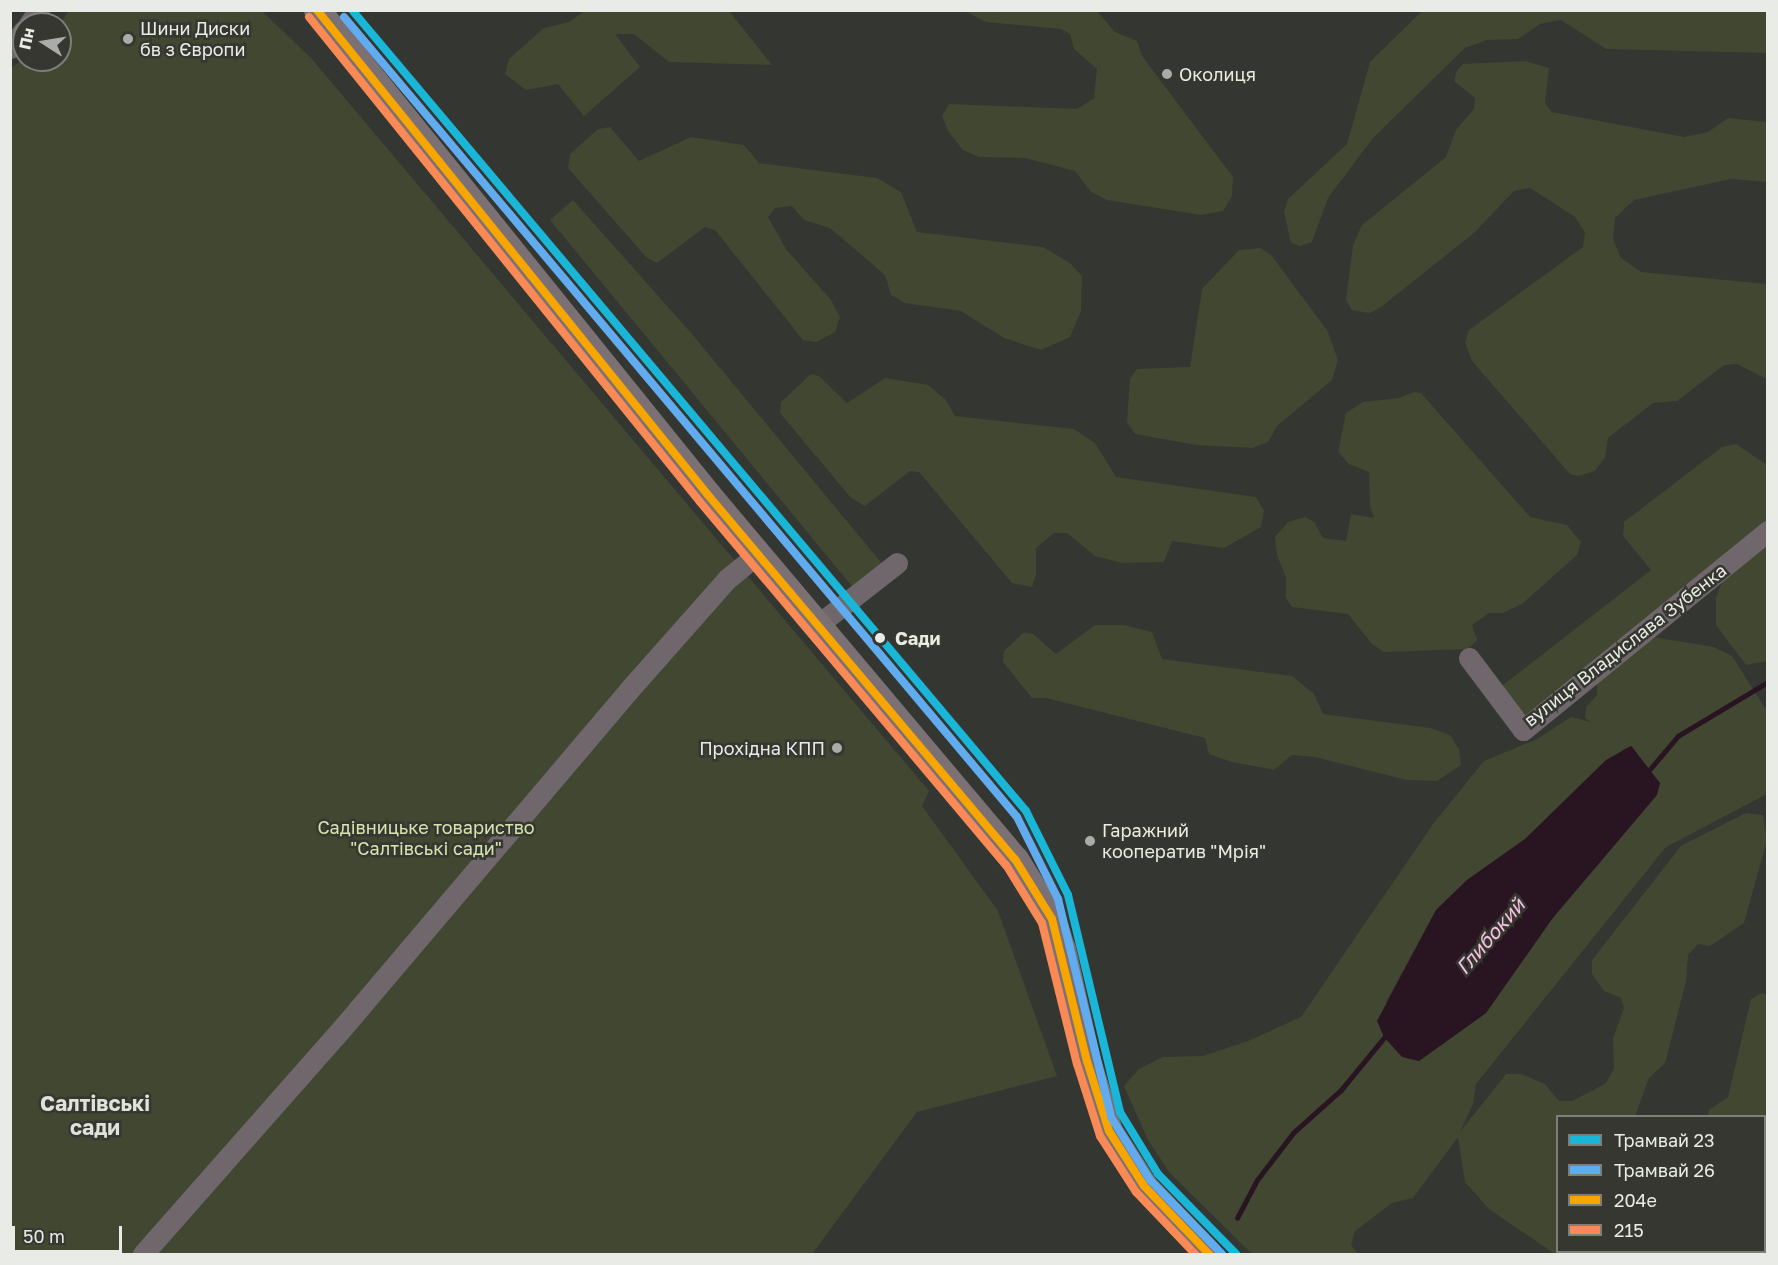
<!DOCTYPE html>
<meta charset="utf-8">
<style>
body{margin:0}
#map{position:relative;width:1778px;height:1265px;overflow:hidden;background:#343631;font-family:"Golos Text",sans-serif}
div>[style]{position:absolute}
.green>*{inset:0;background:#414731}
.water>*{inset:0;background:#291421}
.stream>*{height:4.5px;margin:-2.25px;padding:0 2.25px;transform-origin:2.25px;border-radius:2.25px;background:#291421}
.minor>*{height:21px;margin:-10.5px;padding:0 10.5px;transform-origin:10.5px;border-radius:10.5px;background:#70676c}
.major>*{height:27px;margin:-13.5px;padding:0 13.5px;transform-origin:13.5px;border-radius:13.5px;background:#7b7175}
.bus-1>*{height:8px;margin:-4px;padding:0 4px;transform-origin:4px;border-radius:4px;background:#f7a600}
.bus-2>*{height:8px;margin:-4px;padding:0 4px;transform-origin:4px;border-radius:4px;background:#f98a56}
.tram-1>*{height:8px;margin:-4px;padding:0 4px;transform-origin:4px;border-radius:4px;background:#1ab6d8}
.tram-2>*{height:8px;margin:-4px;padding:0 4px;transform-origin:4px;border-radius:4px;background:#60acee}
.dots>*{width:16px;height:16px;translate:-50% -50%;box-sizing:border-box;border:3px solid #353730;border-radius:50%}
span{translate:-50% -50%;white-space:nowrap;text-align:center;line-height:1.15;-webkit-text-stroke:5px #353730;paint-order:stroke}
.poi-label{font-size:18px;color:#e9ebe6}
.left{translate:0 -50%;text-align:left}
.right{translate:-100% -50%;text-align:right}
.stop-label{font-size:18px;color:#e9ebe6;font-weight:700}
.street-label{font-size:18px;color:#e9ebe6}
.park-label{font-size:18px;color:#d6e5af}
.water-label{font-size:20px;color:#f7c1df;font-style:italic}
.quarter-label{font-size:21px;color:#dfe2d9;font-weight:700}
.frame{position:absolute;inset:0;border:12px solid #e9ebe6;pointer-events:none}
.legend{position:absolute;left:1556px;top:1115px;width:210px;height:138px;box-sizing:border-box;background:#353730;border:2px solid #7d7f79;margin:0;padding:8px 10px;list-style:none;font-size:18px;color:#e9ebe6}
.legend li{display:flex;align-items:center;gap:12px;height:30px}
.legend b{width:30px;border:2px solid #7d7f79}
.north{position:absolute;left:12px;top:12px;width:60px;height:60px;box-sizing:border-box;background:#353730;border:2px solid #7d7f79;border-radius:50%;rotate:282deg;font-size:16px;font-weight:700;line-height:24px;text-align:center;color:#e9ebe6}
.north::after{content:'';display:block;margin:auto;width:21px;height:27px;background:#aaaca7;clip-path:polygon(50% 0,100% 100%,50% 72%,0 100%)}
.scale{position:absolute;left:12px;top:1226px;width:110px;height:27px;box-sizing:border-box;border:3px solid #e9ebe6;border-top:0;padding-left:8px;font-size:18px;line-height:21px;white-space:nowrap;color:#e9ebe6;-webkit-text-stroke:4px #353730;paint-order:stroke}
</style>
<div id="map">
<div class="green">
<i style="clip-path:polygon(586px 10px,729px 11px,772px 65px,669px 62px,634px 34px,615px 34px,640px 67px,584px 116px,558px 84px,526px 90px,505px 74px,509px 59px,544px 28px,569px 22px)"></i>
<i style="clip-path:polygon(69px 11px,262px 11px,311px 58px,929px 791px,922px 806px,998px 911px,1057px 1076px,917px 1112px,812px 1254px,11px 1254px,10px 69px,24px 58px,60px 60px,59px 24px)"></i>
<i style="clip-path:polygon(965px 11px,1097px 11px,1115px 32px,1137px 41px,1142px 56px,1233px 177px,1232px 196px,1223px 211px,1201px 215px,1107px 200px,1091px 192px,1075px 171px,1025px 158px,979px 157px,963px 150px,948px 131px,942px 116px,949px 104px,1077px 109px,1094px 98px,1097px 69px,1074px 49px,1070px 34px,1061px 29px,986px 22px)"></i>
<i style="clip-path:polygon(1422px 11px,1767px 11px,1767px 53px,1606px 49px,1561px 20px,1540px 24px,1518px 39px,1487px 40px,1465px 48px,1373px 138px,1328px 198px,1312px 242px,1300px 246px,1291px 243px,1284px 212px,1288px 199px,1347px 144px,1370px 62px)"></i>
<i style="clip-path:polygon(1525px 61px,1549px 68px,1545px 103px,1552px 112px,1684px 137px,1708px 132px,1728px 118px,1767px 122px,1767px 182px,1731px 179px,1634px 200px,1615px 218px,1613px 239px,1621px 258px,1641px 272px,1767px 284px,1767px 379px,1737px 364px,1724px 365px,1677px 401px,1653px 403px,1608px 438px,1605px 457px,1595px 471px,1578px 476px,1570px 474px,1472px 361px,1465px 343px,1469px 330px,1583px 247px,1585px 233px,1575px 217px,1530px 188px,1514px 191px,1474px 233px,1381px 307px,1369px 313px,1352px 310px,1346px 300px,1353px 245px,1362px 225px,1446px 157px,1456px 130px,1474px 109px,1475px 98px,1454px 81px,1457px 70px,1463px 64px)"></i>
<i style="clip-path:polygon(610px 127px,639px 161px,691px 137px,744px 145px,759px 163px,877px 178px,901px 192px,917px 232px,1043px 247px,1070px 263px,1082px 276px,1081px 311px,1070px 337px,1041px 350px,1004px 338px,961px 311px,905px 303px,891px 295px,885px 275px,830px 228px,804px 220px,792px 206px,775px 208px,768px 217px,786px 249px,831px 300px,840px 317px,835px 332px,816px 342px,803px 340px,715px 230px,705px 227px,657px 263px,647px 258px,568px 168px,570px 154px,598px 129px)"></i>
<i style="clip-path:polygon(573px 200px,692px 334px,884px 566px,855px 590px,550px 220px)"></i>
<i style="clip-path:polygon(1260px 248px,1271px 255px,1327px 330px,1338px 360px,1332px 380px,1277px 426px,1268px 442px,1252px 448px,1196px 445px,1135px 434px,1127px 422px,1130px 379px,1137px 369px,1190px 367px,1202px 289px,1239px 250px)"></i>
<i style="clip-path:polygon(811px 374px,819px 376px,847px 403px,885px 378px,928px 385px,946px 400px,955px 416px,1074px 429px,1095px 443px,1116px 477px,1256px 497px,1264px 511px,1261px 527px,1224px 548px,1172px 541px,1164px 562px,1122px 563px,1095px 556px,1067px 533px,1054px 533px,1036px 548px,1036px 575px,1032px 587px,1012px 583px,919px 472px,910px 471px,865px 506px,851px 498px,780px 413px,781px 402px)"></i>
<i style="clip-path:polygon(1414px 392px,1421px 393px,1530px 517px,1567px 525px,1581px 542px,1577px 555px,1522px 604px,1503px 613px,1489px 613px,1472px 625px,1477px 640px,1468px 649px,1384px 652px,1372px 644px,1348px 614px,1292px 607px,1286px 598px,1286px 578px,1277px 555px,1275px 537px,1288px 522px,1305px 517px,1314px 522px,1323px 538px,1346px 541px,1351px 514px,1374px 518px,1370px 506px,1369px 472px,1349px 464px,1338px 452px,1346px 413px,1363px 402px,1399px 398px)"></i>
<i style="clip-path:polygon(1736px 444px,1767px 465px,1767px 523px,1529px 719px,1521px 715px,1502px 694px,1503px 685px,1651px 570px,1623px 536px,1624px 522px,1722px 447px)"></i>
<i style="clip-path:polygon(1767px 540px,1768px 661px,1746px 665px,1716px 625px,1716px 597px,1726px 573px)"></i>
<i style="clip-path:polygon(1095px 625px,1124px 625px,1152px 632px,1162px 659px,1292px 676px,1314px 694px,1323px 714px,1430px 728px,1450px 735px,1459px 749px,1461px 765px,1437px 781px,1407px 780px,1315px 757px,1292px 755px,1274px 770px,1232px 762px,1209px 754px,1205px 738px,1046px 698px,1032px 698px,1003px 662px,1004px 651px,1024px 632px,1033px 634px,1056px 654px)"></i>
<i style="clip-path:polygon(evenodd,1647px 636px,1714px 647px,1732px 656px,1767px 711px,1767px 794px,1666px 847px,1476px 1084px,1473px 1104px,1460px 1132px,1506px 1074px,1521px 1074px,1545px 1084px,1559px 1101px,1572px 1101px,1605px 1084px,1614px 1069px,1613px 1038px,1624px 1008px,1621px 998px,1604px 991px,1592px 974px,1592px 960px,1681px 846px,1746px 813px,1763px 815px,1767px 840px,1744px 923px,1710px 946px,1698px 944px,1688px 955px,1686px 982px,1665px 1063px,1649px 1078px,1635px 1116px,1558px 1116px,1558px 1252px,1594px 1252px,1555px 1254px,1489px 1209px,1465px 1182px,1458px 1137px,1413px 1198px,1392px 1203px,1355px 1231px,1351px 1245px,1358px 1254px,1252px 1254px,1169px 1172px,1148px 1140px,1124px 1086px,1139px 1069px,1163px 1057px,1203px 1056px,1248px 1041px,1301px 1017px,1433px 824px,1484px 761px,1537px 739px,1571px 717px,1591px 722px,1585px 718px,1586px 707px,1597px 695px,1597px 674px,1647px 636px,1632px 746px,1659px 783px,1552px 919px,1486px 1013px,1419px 1061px,1386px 1002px,1436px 910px,1467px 880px,1525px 839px,1624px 749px,1632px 746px)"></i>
<i style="clip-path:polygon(1762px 993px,1768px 995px,1767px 1239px,1764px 1116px,1708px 1116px,1709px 1110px,1728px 1097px,1751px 999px)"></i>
</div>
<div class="water">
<i style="clip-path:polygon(1631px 746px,1660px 783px,1657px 795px,1552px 919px,1486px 1013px,1419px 1061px,1402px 1057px,1384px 1037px,1377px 1021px,1436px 910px,1467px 880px,1525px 839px,1606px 760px)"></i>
</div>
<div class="stream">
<i style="left:1645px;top:775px;width:51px;rotate:-49.8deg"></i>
<i style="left:1678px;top:736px;width:105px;rotate:-31deg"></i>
<i style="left:1237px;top:1218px;width:43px;rotate:-62.2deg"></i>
<i style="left:1257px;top:1180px;width:59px;rotate:-52.5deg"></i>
<i style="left:1293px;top:1133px;width:64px;rotate:-41.9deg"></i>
<i style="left:1341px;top:1090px;width:72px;rotate:-50.6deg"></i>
</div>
<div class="minor">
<i style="left:29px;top:24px;width:17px;rotate:-54deg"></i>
<i style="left:10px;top:48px;width:23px;rotate:-52deg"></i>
<i style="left:819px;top:624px;width:99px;rotate:-38deg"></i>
<i style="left:1469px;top:658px;width:90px;rotate:53.1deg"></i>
<i style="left:1523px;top:730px;width:316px;rotate:-39.1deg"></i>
<i style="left:143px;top:1254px;width:304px;rotate:-48.6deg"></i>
<i style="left:344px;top:1026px;width:439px;rotate:-49.7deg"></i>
<i style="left:628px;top:691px;width:149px;rotate:-48.5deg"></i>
<i style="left:727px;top:579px;width:41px;rotate:-39.1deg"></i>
</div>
<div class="major">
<i style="left:317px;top:10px;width:623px;rotate:51.12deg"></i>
<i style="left:708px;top:495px;width:476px;rotate:49.9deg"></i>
<i style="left:1015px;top:859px;width:70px;rotate:58.3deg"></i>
<i style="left:1052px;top:919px;width:32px;rotate:72deg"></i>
<i style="left:1062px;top:949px;width:115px;rotate:77.4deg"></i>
<i style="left:1087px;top:1061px;width:73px;rotate:72.6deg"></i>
<i style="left:1109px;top:1131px;width:65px;rotate:57.5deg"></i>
<i style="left:1144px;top:1186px;width:94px;rotate:46.3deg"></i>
</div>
<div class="bus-1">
<i style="left:317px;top:10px;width:623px;rotate:51.12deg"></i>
<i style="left:708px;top:495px;width:476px;rotate:49.9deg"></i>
<i style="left:1015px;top:859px;width:70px;rotate:58.3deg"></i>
<i style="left:1052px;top:919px;width:146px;rotate:76.2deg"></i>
<i style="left:1087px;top:1061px;width:73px;rotate:72.6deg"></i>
<i style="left:1109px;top:1131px;width:65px;rotate:57.5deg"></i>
<i style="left:1144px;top:1186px;width:94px;rotate:46.3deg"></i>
</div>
<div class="bus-2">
<i style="left:309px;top:17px;width:623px;rotate:51.12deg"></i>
<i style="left:700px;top:502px;width:475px;rotate:49.9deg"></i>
<i style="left:1006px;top:865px;width:68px;rotate:58.2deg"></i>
<i style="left:1042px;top:923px;width:145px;rotate:76.1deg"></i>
<i style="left:1077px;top:1064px;width:76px;rotate:72.3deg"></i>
<i style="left:1100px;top:1136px;width:67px;rotate:57.3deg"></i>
<i style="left:1136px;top:1192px;width:86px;rotate:46.4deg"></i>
</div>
<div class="tram-1">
<i style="left:352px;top:10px;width:1047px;rotate:49.92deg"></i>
<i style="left:1026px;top:811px;width:94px;rotate:63.4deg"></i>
<i style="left:1068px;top:895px;width:223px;rotate:76.5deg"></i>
<i style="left:1120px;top:1112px;width:73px;rotate:58.5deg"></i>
<i style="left:1158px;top:1174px;width:112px;rotate:45.7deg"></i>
</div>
<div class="tram-2">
<i style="left:344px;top:17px;width:1045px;rotate:49.93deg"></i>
<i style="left:1017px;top:817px;width:92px;rotate:63.4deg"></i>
<i style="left:1058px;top:899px;width:224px;rotate:76.3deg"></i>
<i style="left:1111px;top:1117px;width:74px;rotate:58.2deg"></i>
<i style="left:1150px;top:1180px;width:103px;rotate:45.8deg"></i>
</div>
<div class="dots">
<i style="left:128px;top:39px;background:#aaaca7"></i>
<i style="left:1167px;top:74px;background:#aaaca7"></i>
<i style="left:880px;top:638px;background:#e9ebe6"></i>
<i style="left:837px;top:748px;background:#aaaca7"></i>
<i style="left:1090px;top:841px;background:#aaaca7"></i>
</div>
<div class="poi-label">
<span class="left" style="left:140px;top:39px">Шини Диски<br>бв з Європи</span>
<span class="left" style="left:1179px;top:74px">Околиця</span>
<span class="right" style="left:825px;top:748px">Прохідна КПП</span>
<span class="left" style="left:1102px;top:841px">Гаражний<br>кооператив "Мрія"</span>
</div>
<div class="stop-label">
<span class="left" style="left:895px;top:638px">Сади</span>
</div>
<div class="street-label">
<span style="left:1625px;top:645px;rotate:-38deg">вулиця Владислава Зубенка</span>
</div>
<div class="park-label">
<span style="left:426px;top:838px">Садівницьке товариство<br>"Салтівські сади"</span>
</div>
<div class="water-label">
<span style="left:1490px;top:936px;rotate:-49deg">Глибокий</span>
</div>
<div class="quarter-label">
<span style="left:95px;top:1115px">Салтівські<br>сади</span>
</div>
<div class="frame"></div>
<ul class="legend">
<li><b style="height:8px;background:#1ab6d8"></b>Трамвай 23</li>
<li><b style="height:8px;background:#60acee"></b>Трамвай 26</li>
<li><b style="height:8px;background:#f7a600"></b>204е</li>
<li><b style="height:8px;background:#f98a56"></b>215</li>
</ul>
<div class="north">Пн</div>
<div class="scale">50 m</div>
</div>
